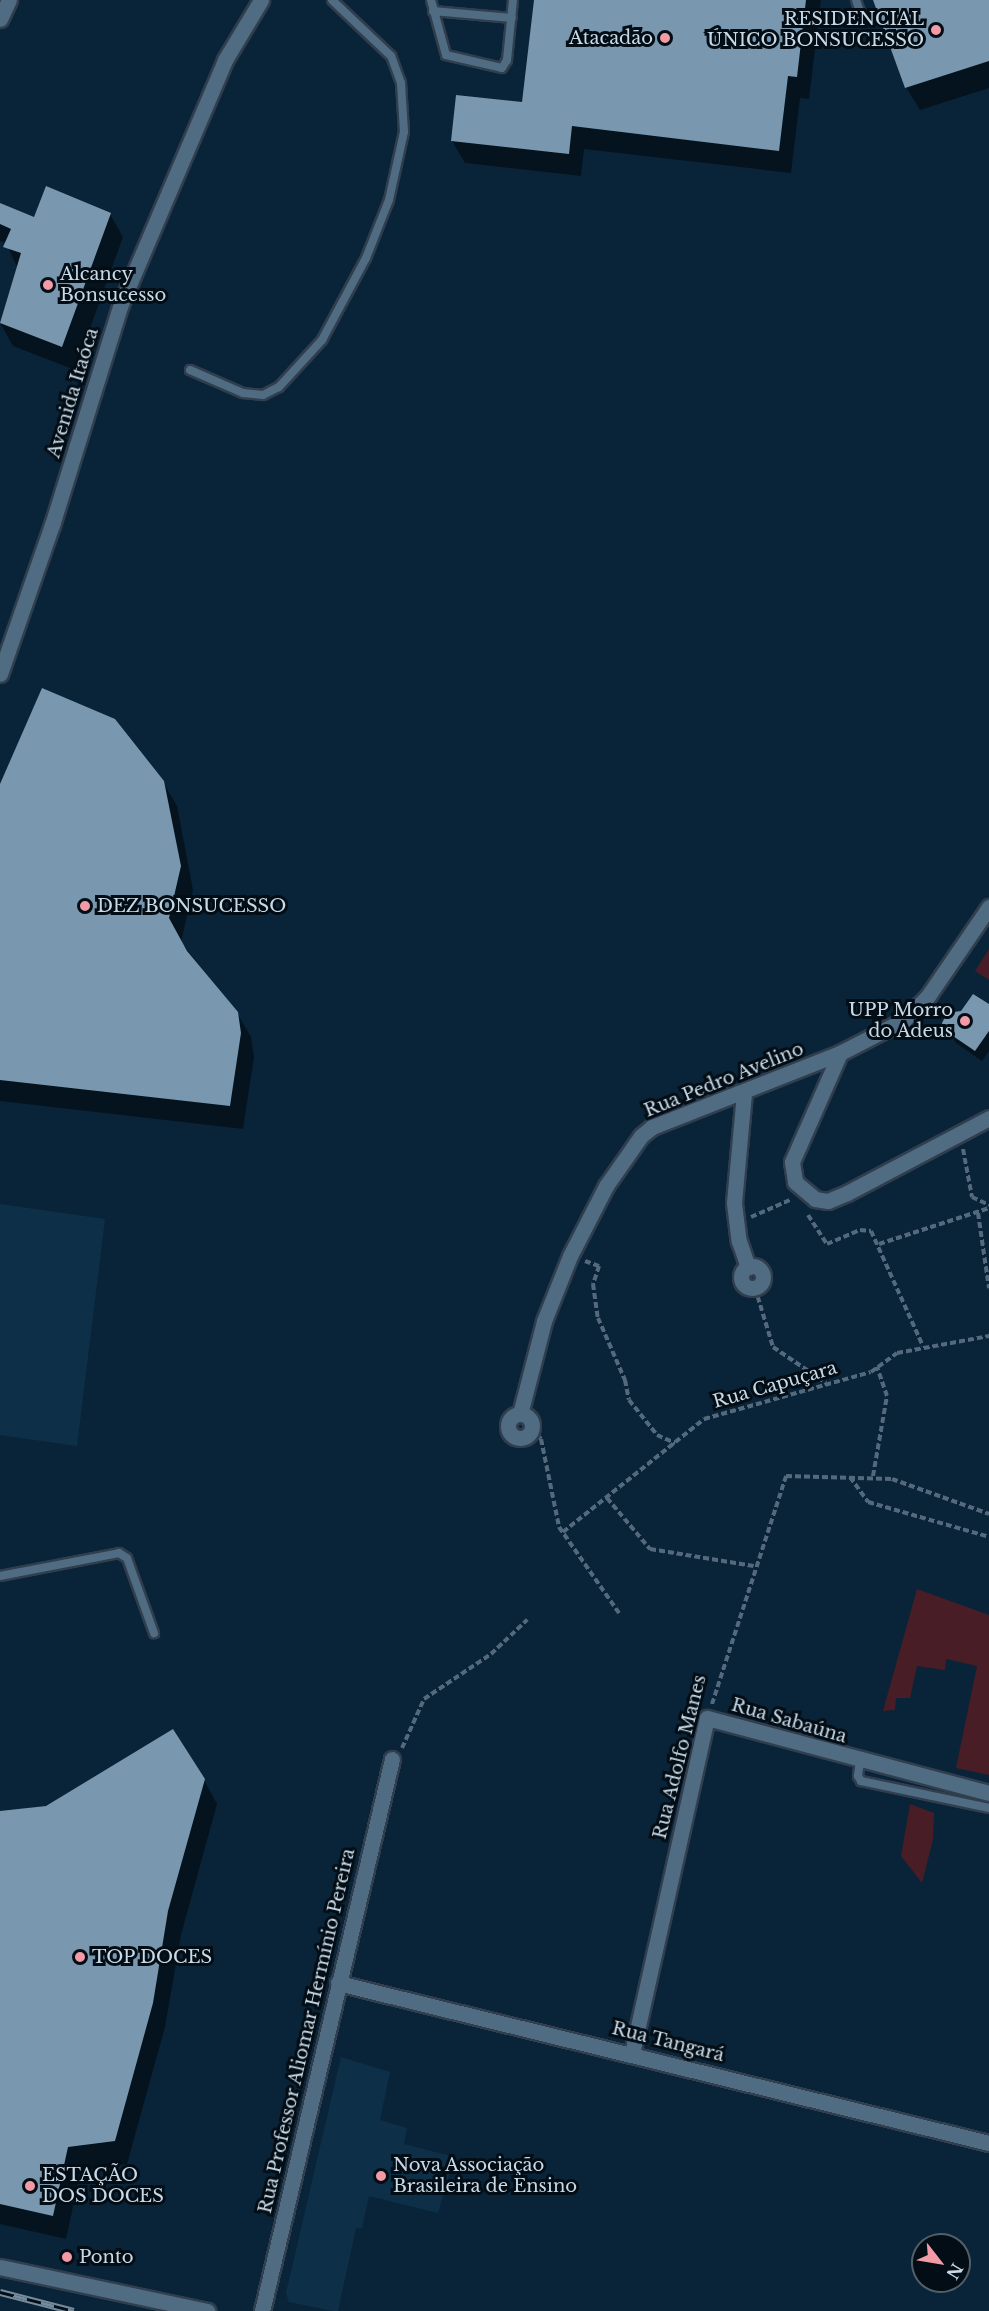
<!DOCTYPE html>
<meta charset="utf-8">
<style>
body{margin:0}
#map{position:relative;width:989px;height:2311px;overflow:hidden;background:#092438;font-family:"Libre Baskerville",serif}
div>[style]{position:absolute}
.built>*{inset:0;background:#0d3048}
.green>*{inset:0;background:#481d25}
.shadow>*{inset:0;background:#0007}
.building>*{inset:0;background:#7997af}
.path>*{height:4px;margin-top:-2px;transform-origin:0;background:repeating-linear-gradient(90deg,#546a7c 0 6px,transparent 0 9px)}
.roads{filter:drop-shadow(2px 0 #303e4e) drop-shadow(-2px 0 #303e4e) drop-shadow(0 2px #303e4e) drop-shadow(0 -2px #303e4e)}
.lane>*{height:8px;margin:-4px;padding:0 4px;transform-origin:4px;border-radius:4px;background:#506c83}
.street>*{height:15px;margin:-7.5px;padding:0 7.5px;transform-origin:7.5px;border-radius:7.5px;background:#506c83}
.street>.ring{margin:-7.5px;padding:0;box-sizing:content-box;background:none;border:15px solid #506c83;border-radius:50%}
.secondary>*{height:15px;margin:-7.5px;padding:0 7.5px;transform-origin:7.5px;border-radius:7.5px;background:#506c83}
.rail>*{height:7px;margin-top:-3.5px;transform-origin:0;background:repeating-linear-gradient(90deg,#030d15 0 14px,#768b9b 0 28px);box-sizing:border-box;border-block:2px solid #768b9b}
.dots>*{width:16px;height:16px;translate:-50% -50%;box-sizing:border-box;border:3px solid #030d15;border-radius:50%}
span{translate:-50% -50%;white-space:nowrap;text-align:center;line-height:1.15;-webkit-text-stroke:6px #030d15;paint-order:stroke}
.poi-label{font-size:18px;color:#c9d9e6}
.right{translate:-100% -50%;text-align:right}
.left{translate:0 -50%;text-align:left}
.street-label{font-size:18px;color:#c9d9e6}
.north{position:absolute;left:911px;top:2233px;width:60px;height:60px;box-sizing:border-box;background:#030d15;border:2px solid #525f69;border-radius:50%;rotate:121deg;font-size:16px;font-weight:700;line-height:24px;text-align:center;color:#c9d9e6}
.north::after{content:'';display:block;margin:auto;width:21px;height:27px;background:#f39aa7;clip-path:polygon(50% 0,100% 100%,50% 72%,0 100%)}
</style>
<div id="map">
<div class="built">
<i style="clip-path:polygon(0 1204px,105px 1219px,77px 1446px,0 1435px)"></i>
<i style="clip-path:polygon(341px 2057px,390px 2072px,380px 2120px,407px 2128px,404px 2144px,454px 2157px,438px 2213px,369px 2196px,362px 2228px,356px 2228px,338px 2311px,333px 2311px,289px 2302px,286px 2293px)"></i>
</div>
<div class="green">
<i style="clip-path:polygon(989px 949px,989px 980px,975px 971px)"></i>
<i style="clip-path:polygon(917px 1589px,989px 1615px,989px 1775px,956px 1768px,977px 1666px,946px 1659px,945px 1670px,917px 1666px,910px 1698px,896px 1698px,895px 1710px,883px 1711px)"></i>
<i style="clip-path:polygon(910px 1804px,934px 1813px,933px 1839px,922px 1883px,901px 1856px)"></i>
</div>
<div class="shadow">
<i style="clip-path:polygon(536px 0,821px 0,809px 99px,800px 98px,791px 173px,584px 149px,581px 176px,465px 163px,452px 141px,523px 104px)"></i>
<i style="clip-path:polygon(874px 0,989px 0,989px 88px,920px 110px,906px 87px)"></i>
<i style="clip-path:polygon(0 205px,34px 218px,110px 214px,123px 237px,75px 370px,13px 346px,0 323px,18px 269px,6px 243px,0 241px)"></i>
<i style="clip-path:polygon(163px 782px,177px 806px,193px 890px,181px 942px,237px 1013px,251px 1037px,254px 1057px,243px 1129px,0 1101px,0 788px)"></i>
<i style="clip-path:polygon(989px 1006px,989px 1051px,982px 1061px,956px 1043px,943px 1022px,945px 1017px)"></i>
<i style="clip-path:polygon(204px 1780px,217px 1804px,181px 1935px,165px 2027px,127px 2164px,81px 2170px,66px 2239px,0 2224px,0 1813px)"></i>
</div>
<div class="building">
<i style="clip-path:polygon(534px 0,806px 0,797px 77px,788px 76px,779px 151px,572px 126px,569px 154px,451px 141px,456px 95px,522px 102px)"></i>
<i style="clip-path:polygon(873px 0,989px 0,989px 61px,905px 88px)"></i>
<i style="clip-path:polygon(46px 186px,111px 213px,62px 347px,0 323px,21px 253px,3px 247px,11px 229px,0 224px,0 203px,34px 217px)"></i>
<i style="clip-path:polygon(42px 688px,115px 719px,164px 781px,181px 866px,169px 918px,187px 951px,238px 1012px,241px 1033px,230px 1106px,0 1080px,0 784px)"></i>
<i style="clip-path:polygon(973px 994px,989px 1004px,989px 1031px,975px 1051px,944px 1030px,942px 1023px,947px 1013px,961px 1011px)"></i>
<i style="clip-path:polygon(173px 1729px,205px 1779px,168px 1911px,153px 2003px,115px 2141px,68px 2147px,53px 2216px,0 2204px,0 1811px,46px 1806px)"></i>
</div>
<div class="path">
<i style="left:963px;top:1149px;width:49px;rotate:79.4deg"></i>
<i style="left:972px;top:1197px;width:19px;rotate:25deg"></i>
<i style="left:978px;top:1213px;width:76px;rotate:81.7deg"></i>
<i style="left:808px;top:1215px;width:35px;rotate:57deg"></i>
<i style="left:827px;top:1244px;width:36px;rotate:-23deg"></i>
<i style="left:860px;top:1230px;width:11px;rotate:5deg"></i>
<i style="left:871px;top:1231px;width:126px;rotate:65.7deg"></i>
<i style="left:751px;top:1217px;width:43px;rotate:-23.6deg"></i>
<i style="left:879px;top:1244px;width:116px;rotate:-18.1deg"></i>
<i style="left:585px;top:1261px;width:15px;rotate:20deg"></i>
<i style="left:599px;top:1266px;width:19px;rotate:108deg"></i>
<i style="left:593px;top:1284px;width:34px;rotate:82deg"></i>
<i style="left:598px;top:1318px;width:68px;rotate:66.5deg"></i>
<i style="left:625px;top:1380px;width:20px;rotate:79deg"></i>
<i style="left:629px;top:1400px;width:45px;rotate:51.3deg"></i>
<i style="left:657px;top:1435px;width:20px;rotate:24deg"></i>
<i style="left:755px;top:1288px;width:62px;rotate:73deg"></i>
<i style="left:773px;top:1347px;width:64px;rotate:34.2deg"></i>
<i style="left:532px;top:1428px;width:14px;rotate:51deg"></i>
<i style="left:541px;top:1439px;width:90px;rotate:78.4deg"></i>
<i style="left:559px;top:1527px;width:105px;rotate:55.1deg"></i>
<i style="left:873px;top:1476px;width:81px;rotate:-80.1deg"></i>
<i style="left:887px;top:1396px;width:31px;rotate:-109deg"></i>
<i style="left:850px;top:1477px;width:31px;rotate:54deg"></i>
<i style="left:868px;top:1502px;width:126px;rotate:16.1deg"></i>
<i style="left:607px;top:1498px;width:67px;rotate:49.9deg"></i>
<i style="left:650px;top:1549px;width:105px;rotate:9.3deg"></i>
<i style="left:563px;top:1532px;width:181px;rotate:-38.7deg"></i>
<i style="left:704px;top:1419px;width:173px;rotate:-15.7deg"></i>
<i style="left:871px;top:1372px;width:32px;rotate:-36deg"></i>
<i style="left:897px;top:1353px;width:94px;rotate:-10.5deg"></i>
<i style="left:712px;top:1704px;width:240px;rotate:-72deg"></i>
<i style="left:786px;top:1476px;width:106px;rotate:1.6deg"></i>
<i style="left:892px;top:1479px;width:103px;rotate:19.8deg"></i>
<i style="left:402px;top:1748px;width:54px;rotate:-65.8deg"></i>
<i style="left:424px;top:1699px;width:81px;rotate:-33.9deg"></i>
<i style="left:491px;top:1654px;width:50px;rotate:-43.4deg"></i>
</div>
<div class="roads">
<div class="lane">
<i style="left:431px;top:0;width:57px;rotate:74.7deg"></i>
<i style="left:446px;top:55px;width:57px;rotate:13.1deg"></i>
<i style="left:502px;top:68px;width:9px;rotate:-58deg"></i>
<i style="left:507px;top:60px;width:60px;rotate:-84.3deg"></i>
<i style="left:856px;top:0;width:21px;rotate:71deg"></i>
<i style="left:433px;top:11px;width:79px;rotate:5.1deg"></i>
<i style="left:190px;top:370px;width:58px;rotate:23.5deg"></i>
<i style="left:243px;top:393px;width:20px;rotate:6deg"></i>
<i style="left:263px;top:395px;width:18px;rotate:-27deg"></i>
<i style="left:279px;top:387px;width:64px;rotate:-47.5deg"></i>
<i style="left:322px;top:340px;width:93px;rotate:-61.8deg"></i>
<i style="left:366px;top:258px;width:62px;rotate:-68.4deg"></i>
<i style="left:389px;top:200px;width:70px;rotate:-77.6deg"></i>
<i style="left:404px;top:132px;width:49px;rotate:-93.5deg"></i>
<i style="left:401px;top:83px;width:29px;rotate:-110deg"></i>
<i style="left:391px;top:56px;width:81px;rotate:-136.5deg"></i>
<i style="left:0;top:1576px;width:121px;rotate:-10.9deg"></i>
<i style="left:119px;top:1553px;width:9px;rotate:32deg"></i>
<i style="left:127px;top:1558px;width:80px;rotate:70.2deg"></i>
<i style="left:860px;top:1761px;width:15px;rotate:98deg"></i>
<i style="left:858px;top:1776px;width:6px;rotate:59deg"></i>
<i style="left:861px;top:1781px;width:131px;rotate:11.9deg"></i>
</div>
<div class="street">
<i style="left:0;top:19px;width:21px;rotate:-65deg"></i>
<i style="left:840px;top:1053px;width:119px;rotate:113.8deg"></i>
<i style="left:792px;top:1162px;width:20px;rotate:81deg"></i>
<i style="left:795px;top:1182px;width:26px;rotate:40deg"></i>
<i style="left:815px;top:1199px;width:13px;rotate:9deg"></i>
<i style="left:828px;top:1201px;width:21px;rotate:-23deg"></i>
<i style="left:847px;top:1193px;width:161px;rotate:-27.8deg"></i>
<i style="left:744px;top:1093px;width:110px;rotate:95.2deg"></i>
<i style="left:734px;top:1203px;width:38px;rotate:83deg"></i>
<i style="left:739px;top:1241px;width:28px;rotate:71deg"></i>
<i class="ring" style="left:741px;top:1266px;width:7px;height:7px"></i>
<i style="left:520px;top:1414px;width:96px;rotate:-75.5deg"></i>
<i style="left:544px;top:1321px;width:70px;rotate:-68.2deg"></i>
<i style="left:570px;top:1256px;width:79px;rotate:-62.8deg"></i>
<i style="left:606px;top:1186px;width:61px;rotate:-55deg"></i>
<i style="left:641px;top:1136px;width:14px;rotate:-39deg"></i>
<i style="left:652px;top:1127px;width:202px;rotate:-21.5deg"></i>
<i style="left:840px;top:1053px;width:72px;rotate:-27.3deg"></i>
<i style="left:904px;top:1020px;width:34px;rotate:-45deg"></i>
<i style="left:928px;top:996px;width:108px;rotate:-55.6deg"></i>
<i class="ring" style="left:508px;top:1414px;width:9px;height:9px"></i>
<i style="left:338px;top:1983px;width:670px;rotate:13.81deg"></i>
<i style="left:632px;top:2053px;width:343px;rotate:-77.4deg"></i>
<i style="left:707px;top:1718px;width:292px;rotate:14.9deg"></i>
<i style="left:262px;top:2311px;width:567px;rotate:-76.75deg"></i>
</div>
<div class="secondary">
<i style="left:0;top:674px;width:158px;rotate:-70.8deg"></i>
<i style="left:52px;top:525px;width:232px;rotate:-72.7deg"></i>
<i style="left:121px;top:304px;width:265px;rotate:-66.9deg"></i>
<i style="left:225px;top:60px;width:70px;rotate:-59deg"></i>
<i style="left:0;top:2267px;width:212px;rotate:12deg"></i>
</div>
</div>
<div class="rail">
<i style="left:0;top:2292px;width:76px;rotate:14.4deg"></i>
</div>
<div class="dots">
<i style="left:936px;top:30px;background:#f39aa7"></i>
<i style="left:665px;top:38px;background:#f39aa7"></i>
<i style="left:48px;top:285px;background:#f39aa7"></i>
<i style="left:85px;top:906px;background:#f39aa7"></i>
<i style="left:965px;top:1021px;background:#f39aa7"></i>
<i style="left:80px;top:1957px;background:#f39aa7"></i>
<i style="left:381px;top:2176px;background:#f39aa7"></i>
<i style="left:30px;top:2186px;background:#f39aa7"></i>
<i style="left:67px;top:2257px;background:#f39aa7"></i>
</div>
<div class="poi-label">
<span class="right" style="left:924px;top:30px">RESIDENCIAL<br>ÚNICO BONSUCESSO</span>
<span class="right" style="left:653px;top:38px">Atacadão</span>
<span class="left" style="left:60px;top:285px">Alcancy<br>Bonsucesso</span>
<span class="left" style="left:97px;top:906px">DEZ BONSUCESSO</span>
<span class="right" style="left:953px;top:1021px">UPP Morro<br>do Adeus</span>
<span class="left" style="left:92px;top:1957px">TOP DOCES</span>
<span class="left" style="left:393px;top:2176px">Nova Associação<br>Brasileira de Ensino</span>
<span class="left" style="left:42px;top:2186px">ESTAÇÃO<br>DOS DOCES</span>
<span class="left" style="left:79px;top:2257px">Ponto</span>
</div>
<div class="street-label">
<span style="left:73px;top:393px;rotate:-73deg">Avenida Itaóca</span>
<span style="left:724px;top:1080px;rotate:-22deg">Rua Pedro Avelino</span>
<span style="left:775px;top:1385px;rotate:-16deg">Rua Capuçara</span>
<span style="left:789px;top:1721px;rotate:16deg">Rua Sabaúna</span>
<span style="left:680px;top:1757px;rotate:-76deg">Rua Adolfo Manes</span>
<span style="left:307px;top:2031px;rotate:-77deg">Rua Professor Aliomar Hermínio Pereira</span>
<span style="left:668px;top:2042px;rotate:14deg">Rua Tangará</span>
</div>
<div class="north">N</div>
</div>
